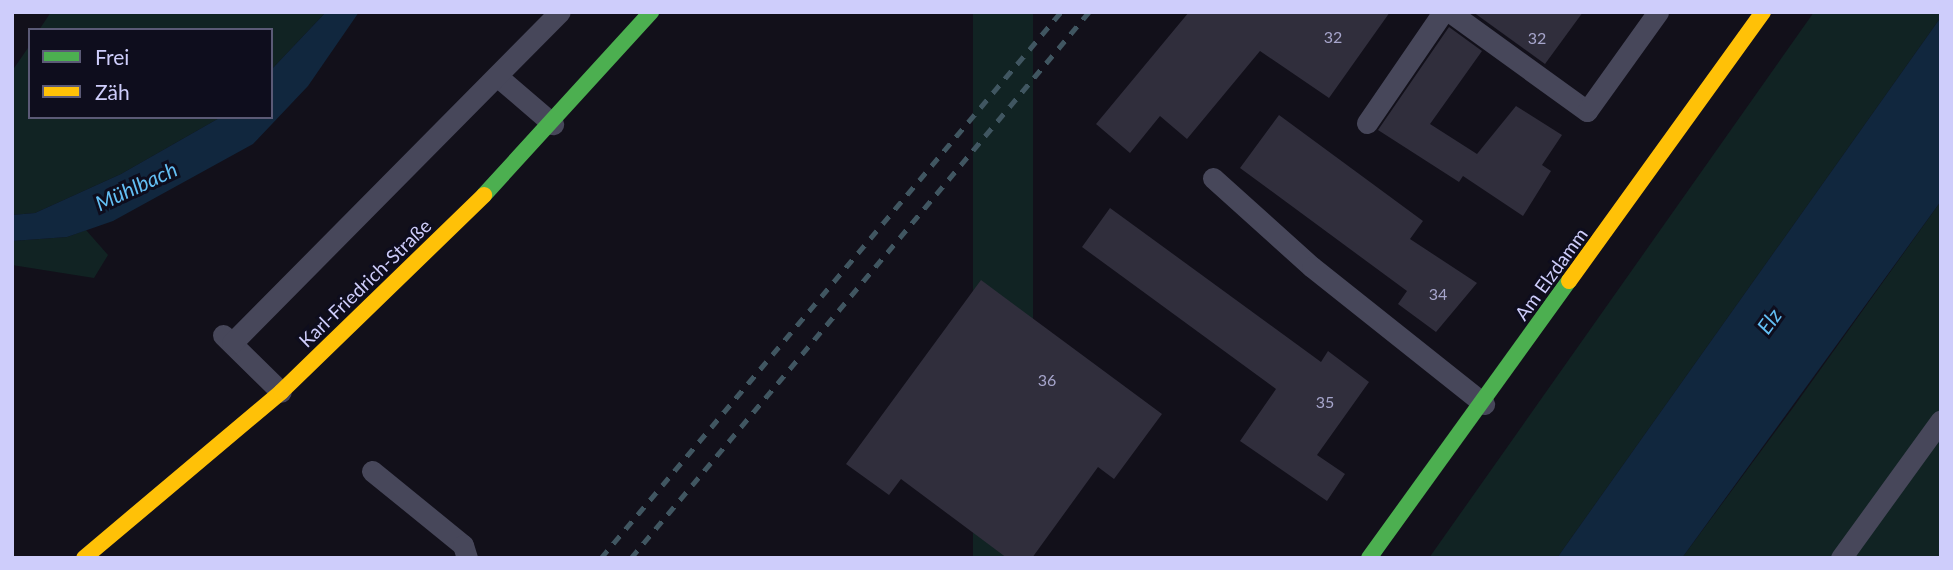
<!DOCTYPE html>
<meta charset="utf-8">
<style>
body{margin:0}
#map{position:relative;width:1953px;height:570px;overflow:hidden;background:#12101a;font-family:Lato,sans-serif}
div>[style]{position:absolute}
.green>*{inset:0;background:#112323;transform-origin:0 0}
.water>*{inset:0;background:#11273e}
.building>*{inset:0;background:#302e3c}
.lane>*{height:21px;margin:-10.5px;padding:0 10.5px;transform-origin:10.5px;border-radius:10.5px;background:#47475a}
.fast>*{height:16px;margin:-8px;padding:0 8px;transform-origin:8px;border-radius:8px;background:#4caf50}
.slow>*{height:16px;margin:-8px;padding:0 8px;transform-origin:8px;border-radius:8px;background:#ffc107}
.rail>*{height:5px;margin-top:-2.5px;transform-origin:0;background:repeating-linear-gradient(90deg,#405661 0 10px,transparent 0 19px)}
span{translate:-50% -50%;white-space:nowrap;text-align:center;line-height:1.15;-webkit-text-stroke:6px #0e0d1d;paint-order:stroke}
.number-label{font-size:16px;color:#a6a5cb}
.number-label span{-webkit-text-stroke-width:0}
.street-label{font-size:19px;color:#cecdfb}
.water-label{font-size:21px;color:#63bef3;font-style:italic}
.frame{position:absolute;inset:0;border:14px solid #cecdfb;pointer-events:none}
.legend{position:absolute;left:28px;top:28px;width:245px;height:91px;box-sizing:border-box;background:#0e0d1d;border:2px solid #5b5a76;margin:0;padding:9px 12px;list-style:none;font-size:21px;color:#cecdfb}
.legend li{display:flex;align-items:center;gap:14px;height:35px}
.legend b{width:35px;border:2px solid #5b5a76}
</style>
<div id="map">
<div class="green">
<i style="clip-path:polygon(51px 12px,326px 12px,271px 70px,271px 30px,39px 30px)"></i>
<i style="left:973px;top:12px;width:60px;height:712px"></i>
<i style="clip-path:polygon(1814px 12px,1941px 12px,1941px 17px,1557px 558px,1429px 558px)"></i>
<i style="clip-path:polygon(30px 45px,30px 117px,221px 117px,121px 174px,35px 213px,12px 215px,12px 71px)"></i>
<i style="clip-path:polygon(1941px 201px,1941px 558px,1682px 558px,1795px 405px)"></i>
<i style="clip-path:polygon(86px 230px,108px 255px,94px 278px,12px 265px,12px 241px,67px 237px)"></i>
</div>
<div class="water">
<i style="clip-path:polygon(326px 12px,359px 12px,308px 86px,253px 144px,113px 221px,67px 237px,12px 241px,12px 215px,35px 213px,121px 174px,221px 117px,271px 117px,271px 70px)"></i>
<i style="clip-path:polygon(1941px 17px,1941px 201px,1682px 558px,1557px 558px)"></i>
</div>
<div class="building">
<i style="clip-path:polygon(1189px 12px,1390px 12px,1329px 98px,1260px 51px,1187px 139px,1160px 116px,1130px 153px,1096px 124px)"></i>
<i style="clip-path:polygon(1473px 12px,1583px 12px,1545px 64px)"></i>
<i style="clip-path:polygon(1449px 27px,1482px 51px,1430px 124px,1477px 154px,1516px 106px,1562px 135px,1542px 165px,1551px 171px,1523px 216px,1463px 176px,1459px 182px,1378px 130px)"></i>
<i style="clip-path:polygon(1279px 115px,1423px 221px,1410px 239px,1477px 283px,1436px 332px,1398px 304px,1407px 291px,1240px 168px)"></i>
<i style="clip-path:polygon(1110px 208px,1321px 362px,1328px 351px,1369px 382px,1317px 455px,1345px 474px,1327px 501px,1240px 441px,1276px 389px,1082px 247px)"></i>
<i style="clip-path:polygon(981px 280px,1162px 414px,1114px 479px,1098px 467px,1032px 558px,1007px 558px,901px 479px,889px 495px,846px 464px)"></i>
</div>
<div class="lane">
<i style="left:1450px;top:12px;width:169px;rotate:35.9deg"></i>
<i style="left:1587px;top:111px;width:122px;rotate:-54.4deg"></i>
<i style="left:497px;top:76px;width:74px;rotate:40.6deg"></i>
<i style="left:1367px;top:123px;width:135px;rotate:-55.6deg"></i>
<i style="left:1213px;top:178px;width:133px;rotate:42deg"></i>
<i style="left:1312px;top:267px;width:220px;rotate:38.5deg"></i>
<i style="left:223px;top:335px;width:81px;rotate:44.5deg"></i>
<i style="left:232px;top:343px;width:466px;rotate:-45.3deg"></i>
<i style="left:372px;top:471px;width:117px;rotate:39.1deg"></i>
<i style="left:463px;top:545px;width:14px;rotate:73deg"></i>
<i style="left:1841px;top:558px;width:170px;rotate:-54.1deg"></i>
</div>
<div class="fast">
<i style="left:484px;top:195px;width:248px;rotate:-47.6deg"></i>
<i style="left:1369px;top:558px;width:342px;rotate:-54.2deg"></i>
</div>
<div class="slow">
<i style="left:1569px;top:281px;width:332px;rotate:-54.2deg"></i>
<i style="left:84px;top:558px;width:258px;rotate:-40.1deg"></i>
<i style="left:281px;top:392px;width:283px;rotate:-44.1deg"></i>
</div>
<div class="rail">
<i style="left:601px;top:558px;width:714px;rotate:-49.89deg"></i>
<i style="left:631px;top:558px;width:713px;rotate:-50.01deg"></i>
</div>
<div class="number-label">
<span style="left:1333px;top:37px">32</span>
<span style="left:1537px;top:38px">32</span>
<span style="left:1438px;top:294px">34</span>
<span style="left:1047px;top:380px">36</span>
<span style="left:1325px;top:402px">35</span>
</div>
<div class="street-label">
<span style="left:1551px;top:274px;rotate:-54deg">Am Elzdamm</span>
<span style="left:365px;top:283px;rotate:-44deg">Karl-Friedrich-Straße</span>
</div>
<div class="water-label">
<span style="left:136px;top:186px;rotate:-25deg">Mühlbach</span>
<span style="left:1769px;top:321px;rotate:-54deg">Elz</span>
</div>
<div class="frame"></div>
<ul class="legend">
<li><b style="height:9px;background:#4caf50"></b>Frei</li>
<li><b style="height:9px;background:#ffc107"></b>Zäh</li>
</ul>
</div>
